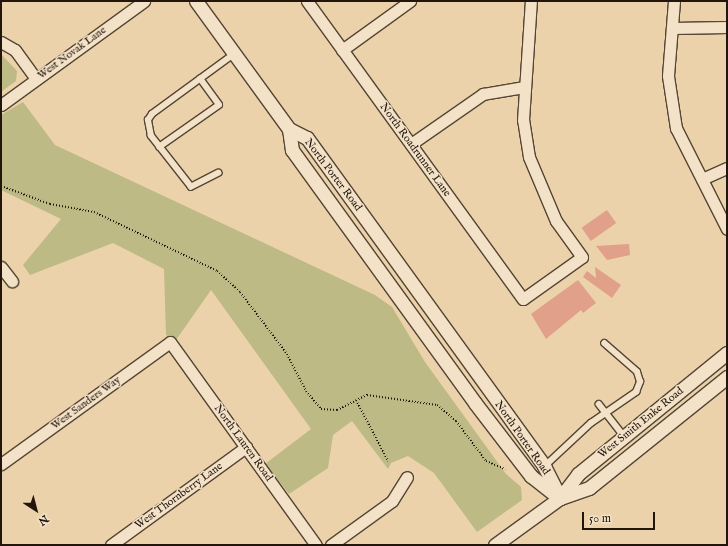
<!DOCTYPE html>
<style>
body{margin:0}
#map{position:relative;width:728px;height:546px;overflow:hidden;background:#ecd2aa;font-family:"IM FELL English",serif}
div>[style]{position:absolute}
.green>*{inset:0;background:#bdba85}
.building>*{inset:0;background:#e0a08a;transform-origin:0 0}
.path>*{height:2px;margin-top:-1px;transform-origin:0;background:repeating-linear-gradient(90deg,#22160c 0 1px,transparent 0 3px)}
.roads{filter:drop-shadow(1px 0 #544534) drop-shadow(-1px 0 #544534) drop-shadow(0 1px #544534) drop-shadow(0 -1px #544534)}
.service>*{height:5.5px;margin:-2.75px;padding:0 2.75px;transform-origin:2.75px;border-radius:2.75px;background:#f3e2c8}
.minor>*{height:11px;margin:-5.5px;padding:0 5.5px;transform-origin:5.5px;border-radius:5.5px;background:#f3e2c8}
.tertiary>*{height:13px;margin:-6.5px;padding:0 6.5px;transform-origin:6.5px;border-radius:6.5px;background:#f3e2c8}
span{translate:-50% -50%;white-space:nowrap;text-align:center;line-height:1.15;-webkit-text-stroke:3px #f3e2c8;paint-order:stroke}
.street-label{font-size:11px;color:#22160c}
.frame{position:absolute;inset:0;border:2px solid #22160c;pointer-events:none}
.north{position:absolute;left:16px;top:490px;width:40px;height:40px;-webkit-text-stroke:3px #f3e2c8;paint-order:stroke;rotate:144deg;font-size:11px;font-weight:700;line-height:16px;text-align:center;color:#22160c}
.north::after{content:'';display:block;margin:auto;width:14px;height:18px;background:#22160c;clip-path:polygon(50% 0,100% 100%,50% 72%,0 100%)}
.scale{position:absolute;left:582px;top:512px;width:73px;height:18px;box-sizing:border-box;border:2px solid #22160c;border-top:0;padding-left:5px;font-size:12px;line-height:14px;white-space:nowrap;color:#22160c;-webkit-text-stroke:3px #f3e2c8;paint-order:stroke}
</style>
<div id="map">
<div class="green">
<i style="clip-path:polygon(1px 54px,17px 71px,16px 81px,1px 92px)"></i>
<i style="clip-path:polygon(23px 102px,55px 145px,375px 295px,392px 307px,425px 362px,506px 474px,521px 487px,522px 500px,477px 532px,434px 473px,408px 456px,391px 463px,388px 469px,352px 421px,333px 435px,328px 468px,289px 494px,265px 464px,311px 429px,211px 290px,176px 340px,166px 335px,164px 269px,113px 243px,30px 275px,23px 265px,61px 219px,1px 190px,1px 115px)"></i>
</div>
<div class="building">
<i style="left:607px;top:210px;width:16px;height:31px;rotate:55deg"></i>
<i style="clip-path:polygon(629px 244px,630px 255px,607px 260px,596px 246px)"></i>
<i style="clip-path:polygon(595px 267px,621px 285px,612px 298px,583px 277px,587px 271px,596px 278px)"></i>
<i style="clip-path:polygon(578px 280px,596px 303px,583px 313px,581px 310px,546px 339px,531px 314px)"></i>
</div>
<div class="path">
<i style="left:1px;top:186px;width:52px;rotate:20.2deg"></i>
<i style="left:50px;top:204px;width:45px;rotate:10.3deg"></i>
<i style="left:94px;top:212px;width:136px;rotate:25.6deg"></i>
<i style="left:217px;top:271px;width:31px;rotate:42deg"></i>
<i style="left:240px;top:292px;width:78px;rotate:52.8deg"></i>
<i style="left:287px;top:354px;width:42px;rotate:62.8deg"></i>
<i style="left:306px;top:391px;width:23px;rotate:50deg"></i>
<i style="left:321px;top:409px;width:16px;rotate:4deg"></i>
<i style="left:337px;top:410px;width:34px;rotate:-27deg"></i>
<i style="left:367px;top:395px;width:71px;rotate:8.1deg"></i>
<i style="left:437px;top:405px;width:25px;rotate:40deg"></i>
<i style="left:456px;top:421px;width:50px;rotate:53.1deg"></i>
<i style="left:486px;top:461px;width:21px;rotate:23deg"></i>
<i style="left:356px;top:400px;width:69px;rotate:62.3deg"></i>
</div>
<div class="roads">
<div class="service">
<i style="left:159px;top:147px;width:73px;rotate:-35deg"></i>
<i style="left:219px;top:105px;width:32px;rotate:-126deg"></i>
<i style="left:219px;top:173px;width:31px;rotate:153deg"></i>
<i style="left:191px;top:187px;width:65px;rotate:-128.1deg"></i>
<i style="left:151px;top:136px;width:16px;rotate:-101deg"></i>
<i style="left:148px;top:120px;width:7px;rotate:-56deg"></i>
<i style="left:152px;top:114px;width:102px;rotate:-36.2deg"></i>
<i style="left:599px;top:404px;width:41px;rotate:52deg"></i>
<i style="left:545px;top:466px;width:63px;rotate:-43.1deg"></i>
<i style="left:591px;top:423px;width:55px;rotate:-34.6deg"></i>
<i style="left:636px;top:392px;width:11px;rotate:-68deg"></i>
<i style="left:640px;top:382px;width:10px;rotate:-107deg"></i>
<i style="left:637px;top:372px;width:43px;rotate:-138.8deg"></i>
</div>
<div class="minor">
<i style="left:307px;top:1px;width:368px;rotate:54.1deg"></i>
<i style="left:523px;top:299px;width:72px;rotate:-35.4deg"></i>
<i style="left:582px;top:257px;width:44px;rotate:-125.8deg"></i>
<i style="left:556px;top:221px;width:69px;rotate:-112.9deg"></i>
<i style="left:529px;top:157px;width:37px;rotate:-99deg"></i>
<i style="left:523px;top:120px;width:119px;rotate:-86.2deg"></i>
<i style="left:674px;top:1px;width:75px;rotate:94.6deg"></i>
<i style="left:668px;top:76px;width:53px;rotate:81.3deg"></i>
<i style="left:676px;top:128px;width:113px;rotate:63.2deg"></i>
<i style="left:672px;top:28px;width:55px;rotate:-1deg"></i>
<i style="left:1px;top:42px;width:16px;rotate:30deg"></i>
<i style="left:15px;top:50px;width:36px;rotate:54deg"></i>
<i style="left:342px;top:50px;width:84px;rotate:-35.8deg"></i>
<i style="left:1px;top:105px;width:177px;rotate:-36deg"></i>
<i style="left:411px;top:144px;width:88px;rotate:-34.8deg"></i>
<i style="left:483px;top:94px;width:42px;rotate:-9.7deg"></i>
<i style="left:702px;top:179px;width:27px;rotate:-24deg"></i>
<i style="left:1px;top:267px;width:18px;rotate:52deg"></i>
<i style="left:1px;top:464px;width:208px;rotate:-35.8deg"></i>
<i style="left:170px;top:342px;width:250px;rotate:54.3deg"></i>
<i style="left:111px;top:545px;width:167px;rotate:-36deg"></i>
<i style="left:331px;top:545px;width:75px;rotate:-35.8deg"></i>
<i style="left:392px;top:501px;width:28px;rotate:-58deg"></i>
</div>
<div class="tertiary">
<i style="left:196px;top:1px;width:158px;rotate:54deg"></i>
<i style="left:289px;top:129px;width:20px;rotate:27deg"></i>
<i style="left:307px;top:138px;width:405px;rotate:54.1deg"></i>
<i style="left:544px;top:466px;width:36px;rotate:63deg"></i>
<i style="left:289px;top:129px;width:21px;rotate:82deg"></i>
<i style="left:292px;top:150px;width:312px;rotate:54.1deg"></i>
<i style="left:475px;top:403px;width:92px;rotate:52.5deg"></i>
<i style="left:531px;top:476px;width:33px;rotate:38deg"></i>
<i style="left:560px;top:498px;width:30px;rotate:-53deg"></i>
<i style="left:578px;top:474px;width:192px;rotate:-39.1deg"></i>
<i style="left:495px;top:545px;width:80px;rotate:-35.9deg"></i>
<i style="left:560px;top:498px;width:31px;rotate:-19deg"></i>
<i style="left:589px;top:488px;width:177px;rotate:-38.8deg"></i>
</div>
</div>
<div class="street-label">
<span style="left:72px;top:53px;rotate:-36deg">West Novak Lane</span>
<span style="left:415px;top:150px;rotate:54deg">North Roadrunner Lane</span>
<span style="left:333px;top:175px;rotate:53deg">North Porter Road</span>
<span style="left:86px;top:403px;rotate:-36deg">West Sanders Way</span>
<span style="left:641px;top:423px;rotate:-39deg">West Smith Enke Road</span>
<span style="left:522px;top:438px;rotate:55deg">North Porter Road</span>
<span style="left:243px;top:443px;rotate:54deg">North Lauren Road</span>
<span style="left:179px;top:496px;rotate:-36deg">West Thornberry Lane</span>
</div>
<div class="frame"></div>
<div class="north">N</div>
<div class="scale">50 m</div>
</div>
